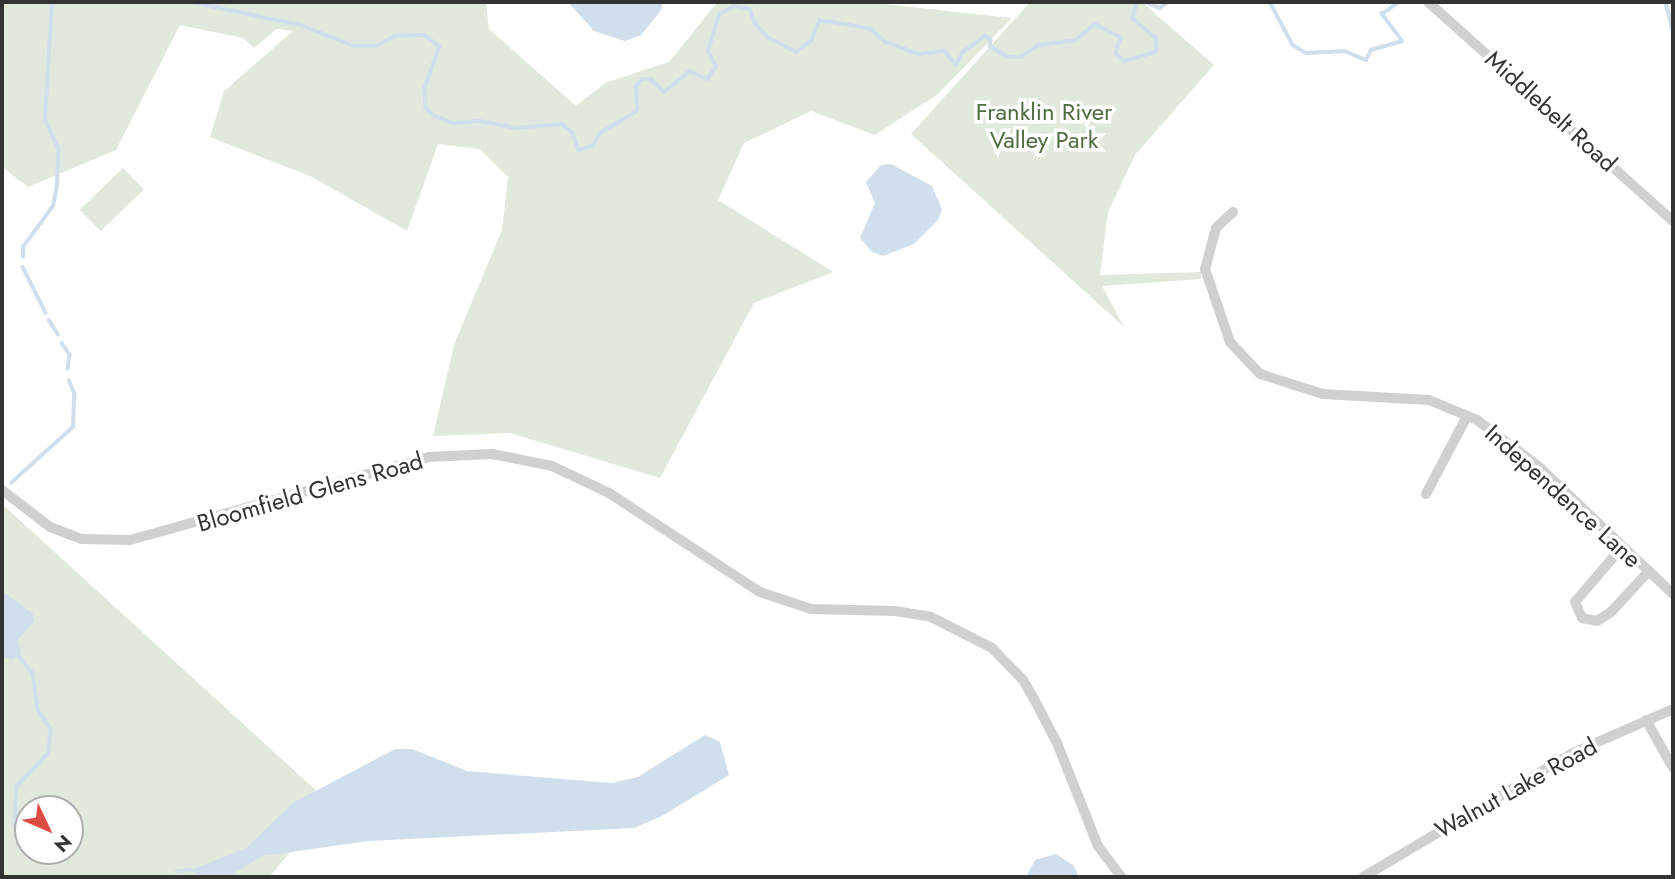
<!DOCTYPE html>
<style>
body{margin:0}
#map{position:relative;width:1675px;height:879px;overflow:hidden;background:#fff;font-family:Jost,sans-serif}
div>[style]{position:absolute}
.green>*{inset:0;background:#e1e9dd;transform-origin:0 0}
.water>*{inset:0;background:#d1deec}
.stream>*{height:3.5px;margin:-1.75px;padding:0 1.75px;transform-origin:1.75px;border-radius:1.75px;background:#d1deec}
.minor>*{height:10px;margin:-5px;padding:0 5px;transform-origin:5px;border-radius:5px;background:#d0d0d0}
span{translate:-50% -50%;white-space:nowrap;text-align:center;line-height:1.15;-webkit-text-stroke:7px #fff;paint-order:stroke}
.street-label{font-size:24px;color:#333}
.park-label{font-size:24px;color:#506d42}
.frame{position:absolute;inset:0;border:4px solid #333;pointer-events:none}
.north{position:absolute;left:14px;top:795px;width:70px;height:70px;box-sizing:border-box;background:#fff;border:2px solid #adadad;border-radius:50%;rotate:134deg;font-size:19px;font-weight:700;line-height:28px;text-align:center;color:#333}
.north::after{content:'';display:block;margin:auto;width:24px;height:32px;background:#dc4c43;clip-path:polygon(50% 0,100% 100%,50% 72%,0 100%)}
</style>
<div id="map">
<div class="green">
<i style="clip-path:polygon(2px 2px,486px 2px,489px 29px,576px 106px,605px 83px,669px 62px,716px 4px,723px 2px,866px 2px,1012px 18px,938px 94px,875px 135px,811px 111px,744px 143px,718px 200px,833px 272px,754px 303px,660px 478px,510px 433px,433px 436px,454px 345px,502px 230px,508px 177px,480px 149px,438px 144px,407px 231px,310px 176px,210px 137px,224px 91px,293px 31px,277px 29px,254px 48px,243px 38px,180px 25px,116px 150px,28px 187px,2px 167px)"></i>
<i style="clip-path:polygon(1030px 2px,1142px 2px,1214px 65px,1135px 155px,1108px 212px,1100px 275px,1201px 272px,1201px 279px,1102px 286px,1124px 327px,911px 134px)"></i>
<i style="left:123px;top:168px;width:30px;height:60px;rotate:46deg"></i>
<i style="clip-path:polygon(evenodd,2px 504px,331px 804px,269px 877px,2px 877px,2px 504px,28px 809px,70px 809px,70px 851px,28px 851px,28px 809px)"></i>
</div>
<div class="water">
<i style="clip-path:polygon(568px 2px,662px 2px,662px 9px,641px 35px,625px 41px,594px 31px)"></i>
<i style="clip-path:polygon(891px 164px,932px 186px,942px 209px,938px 220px,914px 244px,883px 256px,872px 252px,860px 238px,875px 203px,866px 182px,881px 165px)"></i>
<i style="clip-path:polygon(2px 591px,33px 614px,34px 621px,18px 640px,21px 653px,12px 660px,2px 656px)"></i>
<i style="clip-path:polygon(705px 735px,720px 742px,729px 775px,662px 816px,634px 828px,369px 841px,262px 856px,228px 877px,203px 877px,190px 870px,245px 849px,293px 803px,395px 749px,412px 749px,467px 771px,612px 783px,638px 777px)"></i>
<i style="clip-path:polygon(1056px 854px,1074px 866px,1079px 877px,1026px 877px,1035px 860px)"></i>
</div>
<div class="stream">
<i style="left:191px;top:2px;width:112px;rotate:11.8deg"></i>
<i style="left:301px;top:25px;width:57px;rotate:21.6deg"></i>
<i style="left:354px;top:46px;width:22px"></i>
<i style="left:376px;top:46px;width:21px;rotate:-28deg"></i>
<i style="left:395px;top:36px;width:29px;rotate:-2deg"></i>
<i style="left:424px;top:35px;width:19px;rotate:35deg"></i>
<i style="left:440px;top:46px;width:45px;rotate:109.7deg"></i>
<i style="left:425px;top:88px;width:20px;rotate:87deg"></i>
<i style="left:426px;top:108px;width:12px;rotate:42deg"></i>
<i style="left:435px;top:116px;width:19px;rotate:21deg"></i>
<i style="left:453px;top:123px;width:27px;rotate:-4deg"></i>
<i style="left:480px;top:121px;width:37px;rotate:11deg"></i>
<i style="left:516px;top:128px;width:46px;rotate:-5deg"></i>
<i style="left:562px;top:124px;width:14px;rotate:39deg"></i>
<i style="left:573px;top:133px;width:18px;rotate:71deg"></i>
<i style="left:579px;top:150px;width:15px;rotate:-16deg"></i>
<i style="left:593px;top:146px;width:13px;rotate:-63deg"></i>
<i style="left:599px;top:134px;width:44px;rotate:-31.2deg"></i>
<i style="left:637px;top:111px;width:24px;rotate:-92deg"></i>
<i style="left:636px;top:87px;width:10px;rotate:-53deg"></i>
<i style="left:642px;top:79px;width:9px"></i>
<i style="left:651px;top:79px;width:18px;rotate:45deg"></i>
<i style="left:664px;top:92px;width:33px;rotate:-39deg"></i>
<i style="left:690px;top:71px;width:19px;rotate:25deg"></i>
<i style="left:707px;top:79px;width:15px;rotate:-53deg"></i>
<i style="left:716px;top:67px;width:18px;rotate:-117deg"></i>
<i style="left:708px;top:51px;width:38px;rotate:-73deg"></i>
<i style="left:719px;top:15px;width:17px;rotate:-33deg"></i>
<i style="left:733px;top:6px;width:17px;rotate:10deg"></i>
<i style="left:750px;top:9px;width:15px;rotate:70deg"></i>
<i style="left:755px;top:23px;width:19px;rotate:47deg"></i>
<i style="left:768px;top:37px;width:32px;rotate:28deg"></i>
<i style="left:796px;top:52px;width:19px;rotate:-36deg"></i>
<i style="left:811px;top:41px;width:22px;rotate:-68deg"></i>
<i style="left:819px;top:21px;width:14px;rotate:4deg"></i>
<i style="left:833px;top:22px;width:39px;rotate:10deg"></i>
<i style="left:871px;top:29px;width:20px;rotate:41deg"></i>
<i style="left:886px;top:42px;width:35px;rotate:20deg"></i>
<i style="left:919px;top:54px;width:26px;rotate:-7deg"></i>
<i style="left:945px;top:51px;width:18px;rotate:52deg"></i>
<i style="left:956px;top:65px;width:15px;rotate:-62deg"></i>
<i style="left:963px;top:52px;width:27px;rotate:-36deg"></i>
<i style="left:985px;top:36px;width:7px;rotate:34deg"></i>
<i style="left:991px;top:40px;width:6px;rotate:99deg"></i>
<i style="left:990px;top:46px;width:21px;rotate:31deg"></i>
<i style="left:1008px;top:57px;width:13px"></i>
<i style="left:1021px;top:57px;width:21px;rotate:-35deg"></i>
<i style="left:1038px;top:45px;width:38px;rotate:-7deg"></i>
<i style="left:1076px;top:40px;width:25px;rotate:-40deg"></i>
<i style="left:1095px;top:24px;width:30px;rotate:28deg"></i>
<i style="left:1121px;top:38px;width:16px;rotate:108deg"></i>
<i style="left:1116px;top:53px;width:11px;rotate:45deg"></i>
<i style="left:1124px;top:61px;width:33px;rotate:-16deg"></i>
<i style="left:1156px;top:52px;width:13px;rotate:-90deg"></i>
<i style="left:1156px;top:39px;width:30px;rotate:-139deg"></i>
<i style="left:1133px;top:19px;width:17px;rotate:-80deg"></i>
<i style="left:1145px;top:2px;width:16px;rotate:22deg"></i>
<i style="left:1160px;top:8px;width:10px;rotate:-37deg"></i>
<i style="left:1270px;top:2px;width:49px;rotate:61.9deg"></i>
<i style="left:1293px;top:45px;width:15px;rotate:32deg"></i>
<i style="left:1306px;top:53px;width:39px;rotate:-3deg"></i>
<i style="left:1345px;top:51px;width:23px;rotate:23deg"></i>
<i style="left:1366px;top:60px;width:11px;rotate:-63deg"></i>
<i style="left:1371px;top:50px;width:32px;rotate:-16deg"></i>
<i style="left:1402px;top:41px;width:34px;rotate:-127deg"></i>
<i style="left:1382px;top:14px;width:21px;rotate:-35deg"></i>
<i style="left:1666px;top:2px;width:30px;rotate:76deg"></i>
<i style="left:23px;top:257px;width:10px;rotate:-90deg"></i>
<i style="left:23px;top:247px;width:51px;rotate:-53.8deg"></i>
<i style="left:53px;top:206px;width:20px;rotate:-79deg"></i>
<i style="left:57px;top:186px;width:38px;rotate:-88deg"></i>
<i style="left:58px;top:148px;width:31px;rotate:-115deg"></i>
<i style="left:45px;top:120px;width:118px;rotate:-86.6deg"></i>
<i style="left:23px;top:267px;width:51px;rotate:63.4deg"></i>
<i style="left:49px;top:320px;width:17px;rotate:57deg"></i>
<i style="left:62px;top:343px;width:14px;rotate:56deg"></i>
<i style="left:70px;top:355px;width:14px;rotate:98deg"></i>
<i style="left:11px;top:483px;width:84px;rotate:-42.1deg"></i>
<i style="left:73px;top:427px;width:34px;rotate:-88deg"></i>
<i style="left:74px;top:393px;width:13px;rotate:-113deg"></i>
<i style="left:19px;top:656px;width:22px;rotate:51deg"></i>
<i style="left:33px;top:673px;width:37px;rotate:82deg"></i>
<i style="left:38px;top:710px;width:23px;rotate:56deg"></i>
<i style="left:51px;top:729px;width:24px;rotate:95deg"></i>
<i style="left:49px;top:753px;width:47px;rotate:133.3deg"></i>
<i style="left:17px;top:787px;width:37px;rotate:93deg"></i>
<i style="left:15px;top:824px;width:13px;rotate:77deg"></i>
<i style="left:18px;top:837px;width:12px;rotate:31deg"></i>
<i style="left:40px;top:851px;width:10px;rotate:17deg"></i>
<i style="left:177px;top:871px;width:13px;rotate:-4deg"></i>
</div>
<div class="minor">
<i style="left:1428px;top:2px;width:329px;rotate:41.8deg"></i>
<i style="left:1233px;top:212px;width:23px;rotate:137deg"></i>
<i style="left:1216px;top:228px;width:42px;rotate:105deg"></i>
<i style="left:1205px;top:269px;width:77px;rotate:71.1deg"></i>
<i style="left:1230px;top:342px;width:44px;rotate:46.8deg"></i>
<i style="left:1260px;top:374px;width:66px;rotate:17.6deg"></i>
<i style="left:1323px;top:394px;width:106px;rotate:3.2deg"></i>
<i style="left:1429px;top:400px;width:52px;rotate:22.6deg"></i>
<i style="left:1477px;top:420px;width:75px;rotate:36.9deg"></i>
<i style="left:1537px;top:465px;width:187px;rotate:43.5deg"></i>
<i style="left:2px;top:490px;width:61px;rotate:37.6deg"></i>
<i style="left:50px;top:527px;width:34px;rotate:21deg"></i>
<i style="left:82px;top:539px;width:48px;rotate:1.2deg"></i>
<i style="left:130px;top:540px;width:310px;rotate:-15.5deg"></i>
<i style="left:429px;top:457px;width:63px;rotate:-2.7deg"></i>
<i style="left:492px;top:454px;width:61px;rotate:11.3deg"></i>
<i style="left:552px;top:466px;width:63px;rotate:25.3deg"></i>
<i style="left:609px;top:493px;width:181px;rotate:33.3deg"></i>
<i style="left:760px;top:592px;width:54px;rotate:18.4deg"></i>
<i style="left:811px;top:609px;width:84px;rotate:1.4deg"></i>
<i style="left:895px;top:611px;width:36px;rotate:9deg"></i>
<i style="left:931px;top:617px;width:68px;rotate:26.9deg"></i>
<i style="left:992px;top:648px;width:45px;rotate:45.9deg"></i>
<i style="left:1023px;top:680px;width:22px;rotate:60deg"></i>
<i style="left:1034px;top:699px;width:50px;rotate:62.4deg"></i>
<i style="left:1057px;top:743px;width:111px;rotate:68.3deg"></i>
<i style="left:1098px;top:846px;width:39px;rotate:53deg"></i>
<i style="left:1426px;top:494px;width:88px;rotate:-62.3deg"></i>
<i style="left:1622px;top:547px;width:72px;rotate:130.5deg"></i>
<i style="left:1575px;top:602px;width:17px;rotate:66deg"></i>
<i style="left:1582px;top:618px;width:15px;rotate:11deg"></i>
<i style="left:1597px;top:621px;width:17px;rotate:-33deg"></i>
<i style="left:1611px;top:612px;width:54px;rotate:-47.2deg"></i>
<i style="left:1646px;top:720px;width:55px;rotate:60.6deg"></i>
<i style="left:1363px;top:877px;width:244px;rotate:-30.6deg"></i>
<i style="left:1573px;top:753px;width:109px;rotate:-23.7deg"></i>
</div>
<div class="street-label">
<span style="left:1551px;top:111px;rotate:42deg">Middlebelt Road</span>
<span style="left:310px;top:492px;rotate:-16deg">Bloomfield Glens Road</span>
<span style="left:1563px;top:496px;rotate:42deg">Independence Lane</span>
<span style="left:1516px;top:788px;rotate:-29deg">Walnut Lake Road</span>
</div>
<div class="park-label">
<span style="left:1044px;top:126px">Franklin River<br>Valley Park</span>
</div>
<div class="frame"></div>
<div class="north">N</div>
</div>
